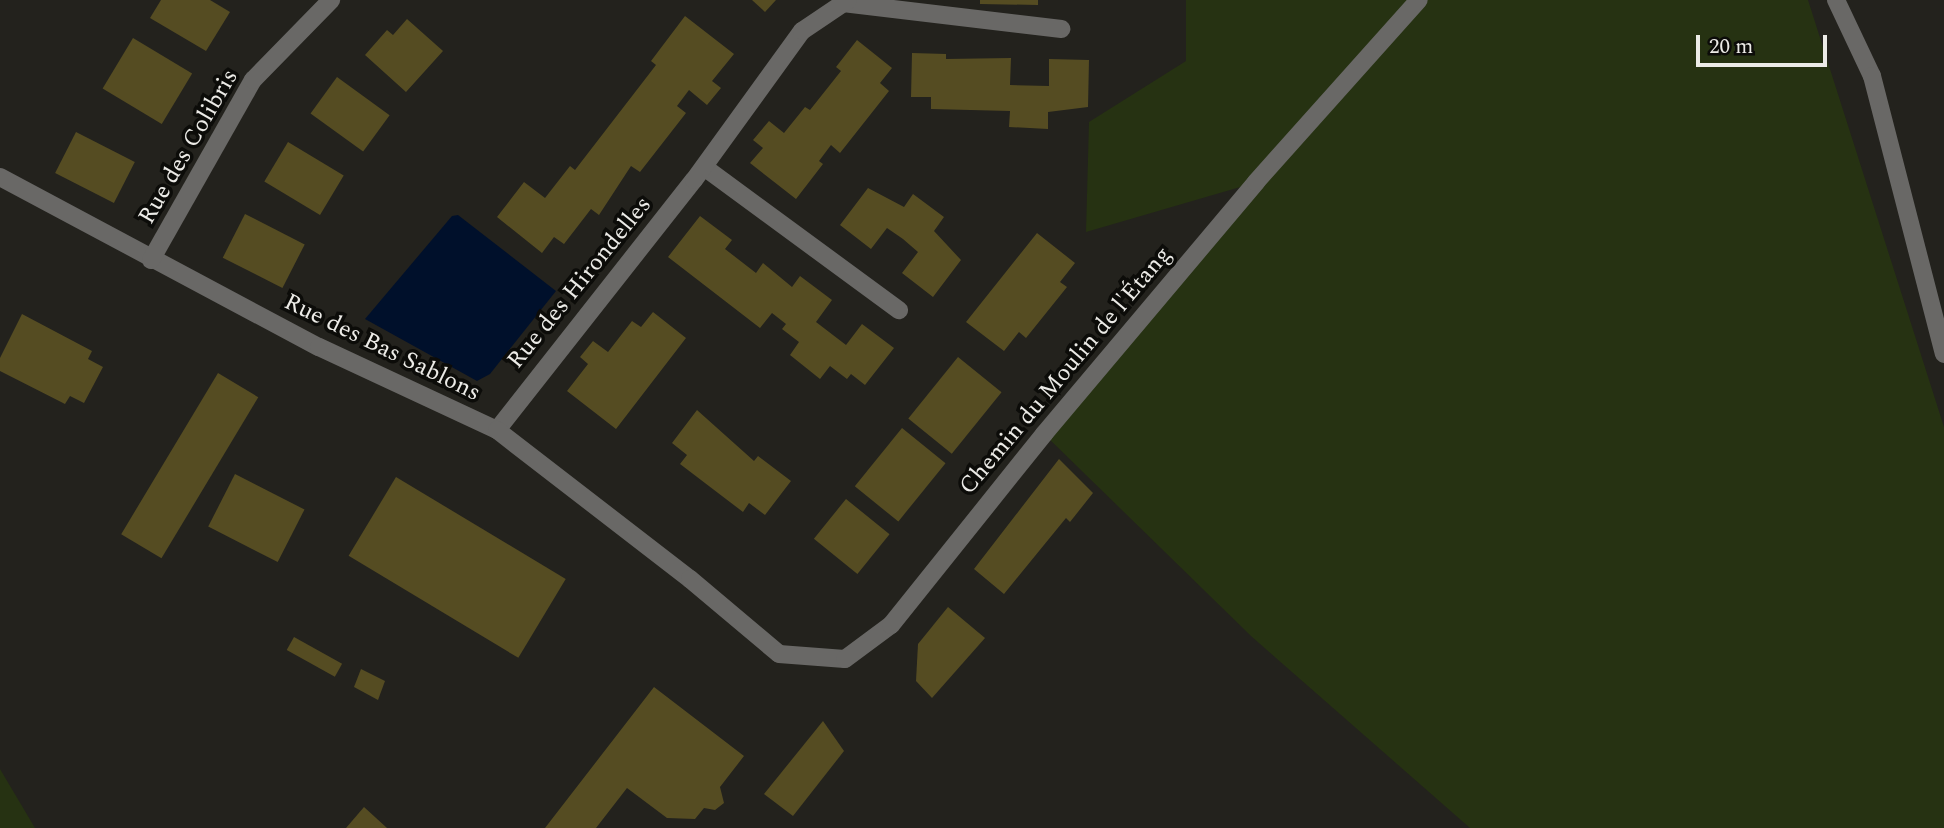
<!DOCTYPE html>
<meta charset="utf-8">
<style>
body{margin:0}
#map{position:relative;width:1944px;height:828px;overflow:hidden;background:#23221d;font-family:Spectral,serif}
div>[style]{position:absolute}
.green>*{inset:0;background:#263212}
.water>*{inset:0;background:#00102b}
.building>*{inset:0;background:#554c22;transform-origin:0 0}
.service>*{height:18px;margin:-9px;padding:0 9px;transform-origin:9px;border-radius:9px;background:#696866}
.minor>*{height:18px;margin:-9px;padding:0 9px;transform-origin:9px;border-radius:9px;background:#696866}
span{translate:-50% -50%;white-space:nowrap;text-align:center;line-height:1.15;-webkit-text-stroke:7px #0c0c09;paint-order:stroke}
.street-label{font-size:24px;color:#ecebe7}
.scale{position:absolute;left:1696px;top:35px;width:131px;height:32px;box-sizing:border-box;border:4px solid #ecebe7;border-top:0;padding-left:9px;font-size:21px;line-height:24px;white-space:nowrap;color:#ecebe7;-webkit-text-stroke:5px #0c0c09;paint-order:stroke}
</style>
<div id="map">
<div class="green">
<i style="clip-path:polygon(1186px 0,1808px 0,1944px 427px,1944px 828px,1470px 828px,1251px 636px,1044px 434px,1254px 183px,1086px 232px,1089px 122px,1186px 61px)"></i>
<i style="clip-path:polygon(0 769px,35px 828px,0 828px)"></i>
</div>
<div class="water">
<i style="clip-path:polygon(458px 215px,556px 291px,490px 374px,477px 381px,365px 319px,452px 216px)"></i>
</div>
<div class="building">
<i style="clip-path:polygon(161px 0,210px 0,230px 12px,206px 51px,150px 18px)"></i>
<i style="clip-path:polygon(752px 0,776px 0,765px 12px)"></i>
<i style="clip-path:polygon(980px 0,1038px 0,1038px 5px,980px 4px)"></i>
<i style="clip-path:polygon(685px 16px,734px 54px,712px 81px,721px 88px,707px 105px,689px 90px,677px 106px,686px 113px,640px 172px,631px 166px,599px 215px,591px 209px,564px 244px,554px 237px,542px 253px,497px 217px,524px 182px,545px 198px,570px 166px,575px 170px,656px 65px,651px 61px)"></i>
<i style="clip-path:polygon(407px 19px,443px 51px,406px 92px,365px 55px,387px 30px,393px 35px)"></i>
<i style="left:133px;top:38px;width:69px;height:59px;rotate:31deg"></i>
<i style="clip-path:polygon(857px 40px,892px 68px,880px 83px,889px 91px,840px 153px,831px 145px,819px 161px,823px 164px,796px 199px,750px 163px,763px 148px,753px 140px,769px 121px,784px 133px,805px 107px,810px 110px,841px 71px,836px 67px)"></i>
<i style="clip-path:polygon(912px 53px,946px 54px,946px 59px,1011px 58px,1010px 85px,1049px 86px,1049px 59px,1089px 60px,1088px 107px,1048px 112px,1048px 129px,1009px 127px,1010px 111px,931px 109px,931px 97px,911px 97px)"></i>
<i style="left:337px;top:77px;width:65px;height:45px;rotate:36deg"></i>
<i style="left:76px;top:132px;width:66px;height:46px;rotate:27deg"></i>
<i style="left:288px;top:142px;width:65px;height:46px;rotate:31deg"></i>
<i style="clip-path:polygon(868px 188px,904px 207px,913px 194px,944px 217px,934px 231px,961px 260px,933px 297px,902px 273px,918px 252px,903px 239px,887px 228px,871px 249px,840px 225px)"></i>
<i style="left:245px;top:214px;width:67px;height:49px;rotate:27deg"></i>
<i style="clip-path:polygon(700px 216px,732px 240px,725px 249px,756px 273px,763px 263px,792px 287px,800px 276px,832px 300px,816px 322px,846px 345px,862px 324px,894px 348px,865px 385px,851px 374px,847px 379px,830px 366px,820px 379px,790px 355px,799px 342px,782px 329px,786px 324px,772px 313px,760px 328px,668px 257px)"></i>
<i style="clip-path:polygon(1037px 233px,1075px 263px,1060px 282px,1067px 287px,1026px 338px,1019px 332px,1004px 351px,966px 322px)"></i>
<i style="clip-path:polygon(653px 312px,686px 338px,616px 429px,567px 391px,588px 364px,580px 357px,593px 341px,608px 352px,632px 321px,641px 327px)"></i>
<i style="clip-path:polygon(22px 314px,92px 351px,88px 359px,103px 367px,84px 403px,70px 396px,65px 404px,0 371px,0 358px)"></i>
<i style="left:958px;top:357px;width:56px;height:79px;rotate:39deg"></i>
<i style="left:218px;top:373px;width:47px;height:188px;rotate:31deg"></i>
<i style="clip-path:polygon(697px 410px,754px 461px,758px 456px,791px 481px,765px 515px,749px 503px,743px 512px,680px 464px,687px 455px,672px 443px)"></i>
<i style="left:902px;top:428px;width:56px;height:75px;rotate:39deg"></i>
<i style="clip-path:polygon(1059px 459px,1093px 493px,1070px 522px,1066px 518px,1004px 594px,974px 569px)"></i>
<i style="left:235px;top:474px;width:78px;height:59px;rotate:27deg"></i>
<i style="left:396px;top:477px;width:198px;height:92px;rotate:31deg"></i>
<i style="left:846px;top:499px;width:56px;height:51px;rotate:39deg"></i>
<i style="clip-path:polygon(948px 607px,985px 638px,932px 698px,916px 681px,918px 644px)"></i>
<i style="left:294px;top:637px;width:55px;height:15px;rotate:29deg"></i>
<i style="clip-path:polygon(361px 669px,385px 681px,378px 700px,354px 687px)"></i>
<i style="clip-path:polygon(654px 687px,744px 756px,720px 787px,724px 803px,715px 810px,704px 808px,695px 819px,667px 818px,627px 788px,596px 828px,545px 828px)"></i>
<i style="clip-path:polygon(823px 721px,844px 751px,793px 816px,764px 794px)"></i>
<i style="clip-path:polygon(364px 807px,387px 828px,346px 828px)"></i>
</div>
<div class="service">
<i style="left:843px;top:3px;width:220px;rotate:6.8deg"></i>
<i style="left:704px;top:167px;width:242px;rotate:36.3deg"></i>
<i style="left:497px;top:430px;width:318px;rotate:-51.8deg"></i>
<i style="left:694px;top:180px;width:184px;rotate:-54.1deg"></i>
<i style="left:802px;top:31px;width:55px;rotate:-34deg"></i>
</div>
<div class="minor">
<i style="left:1836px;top:0;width:84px;rotate:64.7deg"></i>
<i style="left:1872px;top:76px;width:287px;rotate:75.5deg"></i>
<i style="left:0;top:177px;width:361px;rotate:28.1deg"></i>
<i style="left:319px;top:347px;width:196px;rotate:25deg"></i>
<i style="left:497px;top:430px;width:244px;rotate:37.7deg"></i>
<i style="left:690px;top:579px;width:116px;rotate:40.1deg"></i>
<i style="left:779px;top:654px;width:66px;rotate:4.3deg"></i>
<i style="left:845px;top:659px;width:57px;rotate:-36.5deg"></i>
<i style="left:891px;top:625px;width:245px;rotate:-51.3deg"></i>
<i style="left:1044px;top:434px;width:329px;rotate:-49.9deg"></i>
<i style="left:1256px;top:182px;width:244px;rotate:-48.2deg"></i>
<i style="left:151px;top:260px;width:207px;rotate:-60.5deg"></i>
<i style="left:253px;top:80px;width:112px;rotate:-45.7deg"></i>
</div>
<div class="street-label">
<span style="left:189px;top:147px;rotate:-60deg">Rue des Colibris</span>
<span style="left:580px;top:283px;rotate:-51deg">Rue des Hirondelles</span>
<span style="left:382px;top:348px;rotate:26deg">Rue des Bas Sablons</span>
<span style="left:1066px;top:371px;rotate:-50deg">Chemin du Moulin de l'Étang</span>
</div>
<div class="scale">20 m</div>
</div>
